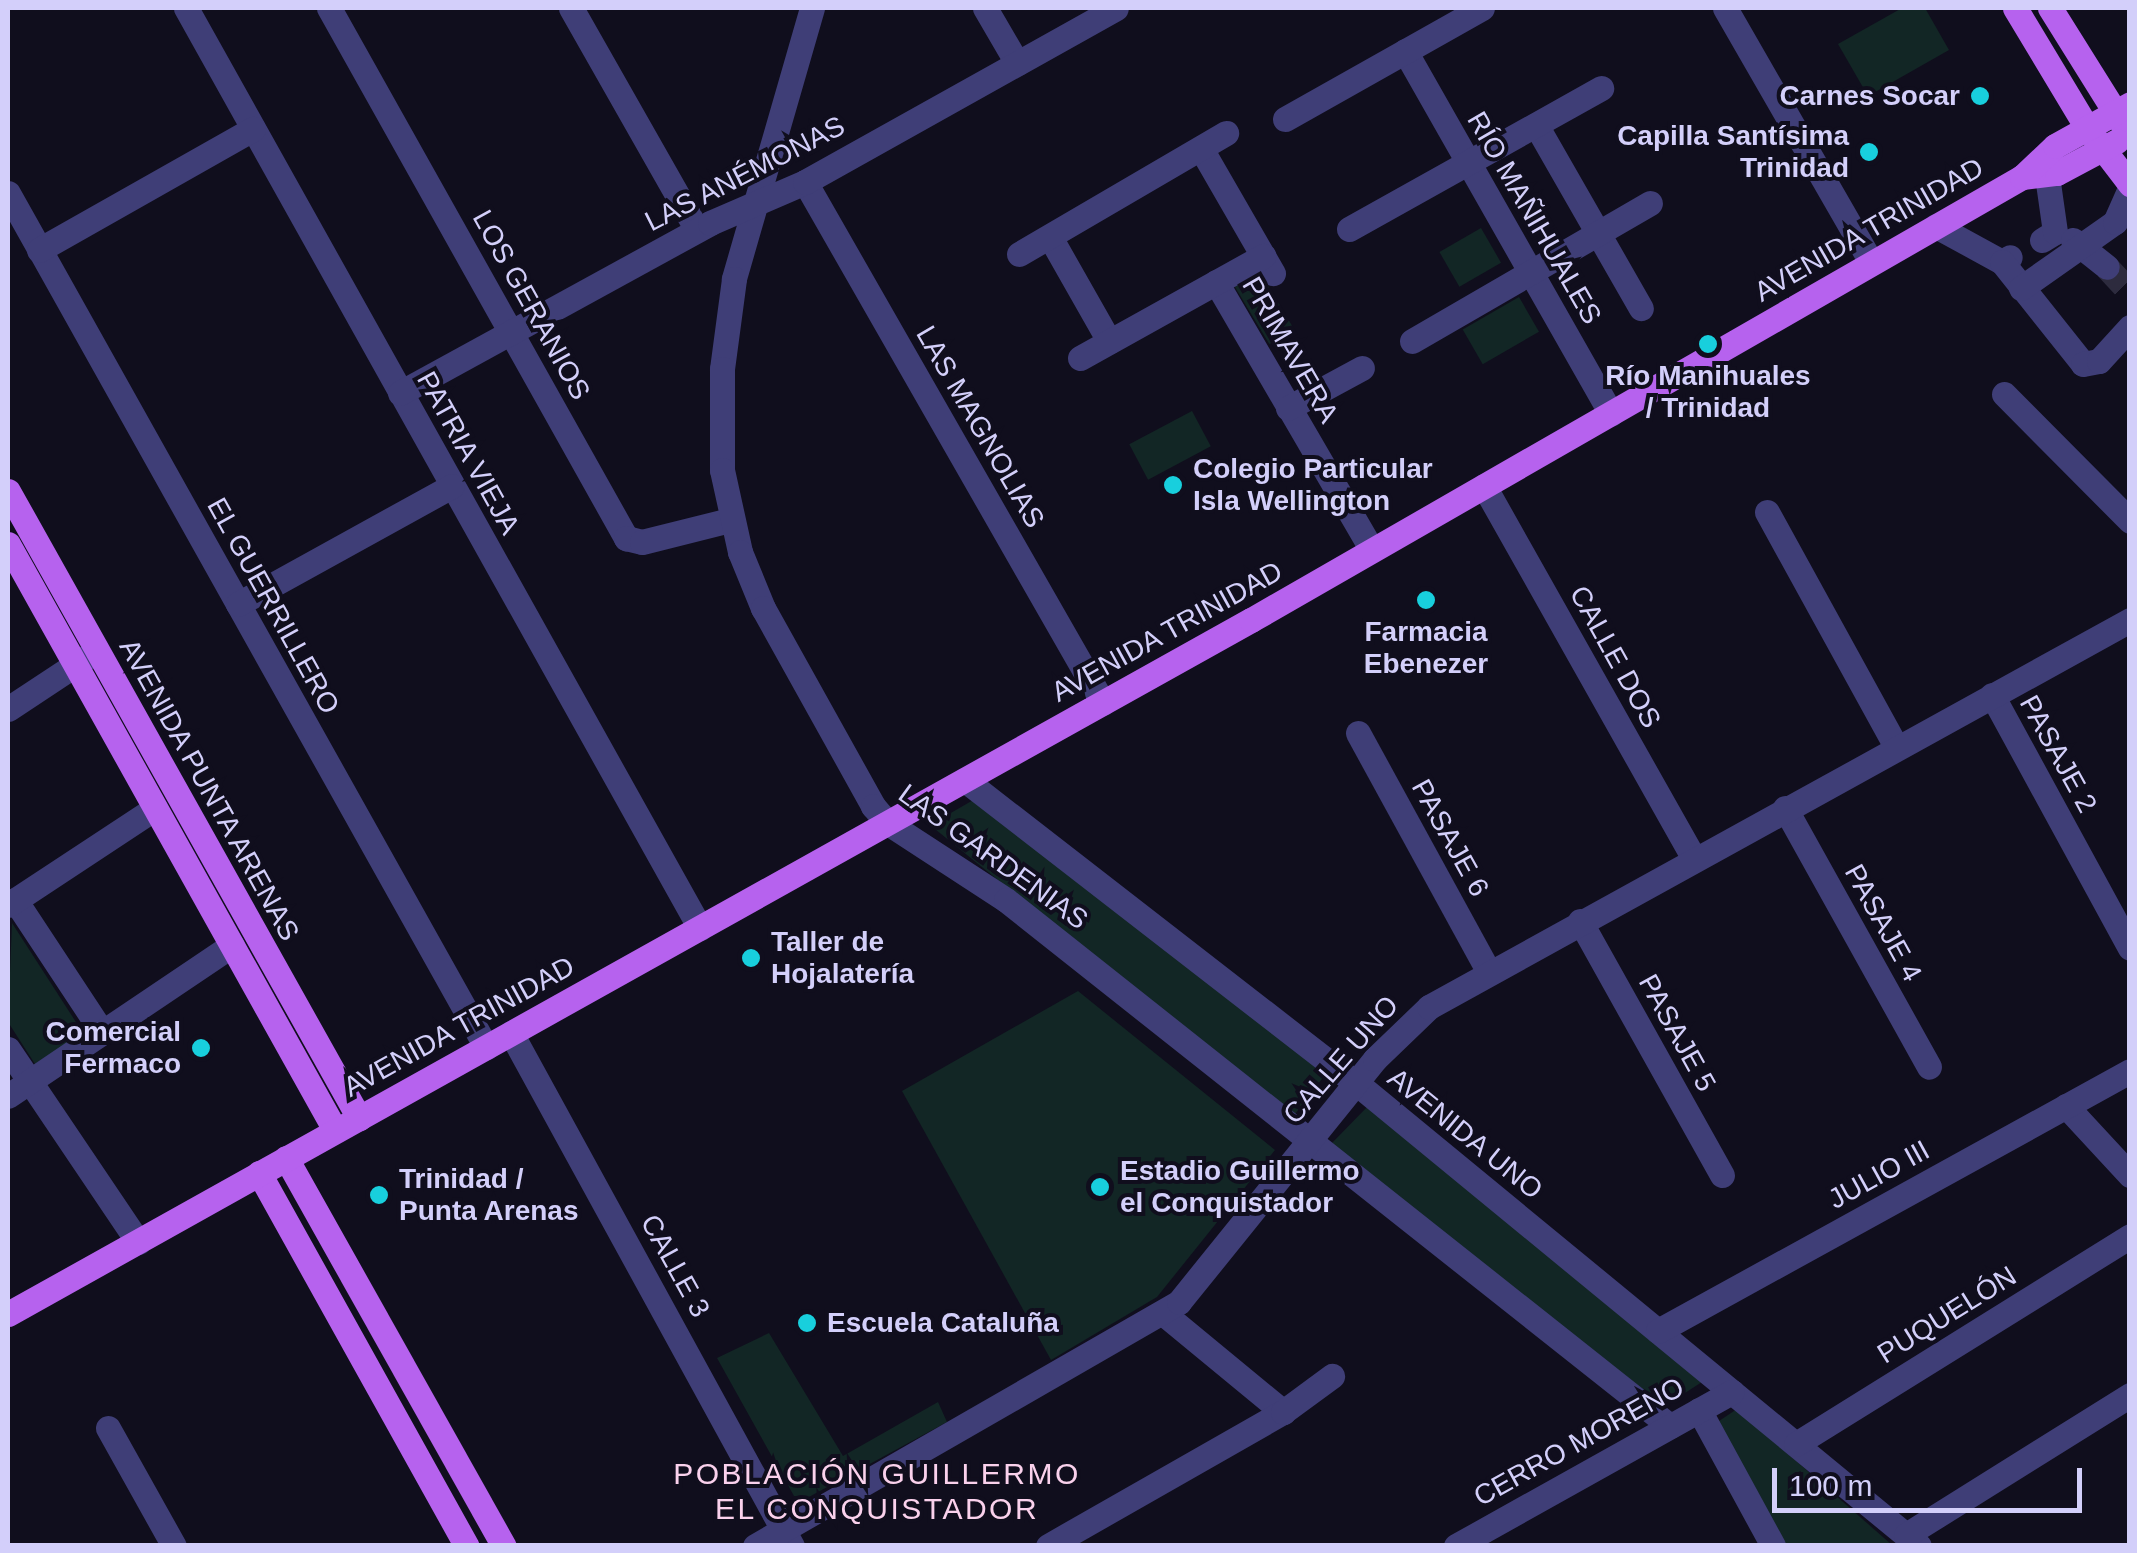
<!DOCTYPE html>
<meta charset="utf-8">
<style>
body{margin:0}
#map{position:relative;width:2137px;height:1553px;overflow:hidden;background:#100e1d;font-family:Arial,sans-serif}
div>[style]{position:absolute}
.green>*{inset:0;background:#122625;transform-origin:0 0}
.minor-tunnel>*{height:25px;margin-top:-12.5px;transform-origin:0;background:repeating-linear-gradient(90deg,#2d2b3e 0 25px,transparent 0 37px)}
.minor>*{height:25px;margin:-12.5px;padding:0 12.5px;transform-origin:12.5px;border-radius:12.5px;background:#3f3e77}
.major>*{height:25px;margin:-12.5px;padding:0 12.5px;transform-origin:12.5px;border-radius:12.5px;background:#b662ee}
.dots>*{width:28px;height:28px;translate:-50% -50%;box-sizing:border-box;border:5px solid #100e1d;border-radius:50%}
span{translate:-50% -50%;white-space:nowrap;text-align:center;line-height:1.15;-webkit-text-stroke:8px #100e1d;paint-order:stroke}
.poi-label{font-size:28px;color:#d3cffa;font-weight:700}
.right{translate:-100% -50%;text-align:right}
.left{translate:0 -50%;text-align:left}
.street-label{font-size:28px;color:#d3cffa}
.neighbourhood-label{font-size:30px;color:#fad1ec;letter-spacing:2.5px}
.frame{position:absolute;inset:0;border:10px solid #d3cffa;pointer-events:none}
.scale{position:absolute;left:1772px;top:1468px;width:310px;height:45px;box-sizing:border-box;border:5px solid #d3cffa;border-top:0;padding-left:12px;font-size:30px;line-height:35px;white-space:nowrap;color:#d3cffa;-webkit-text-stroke:8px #100e1d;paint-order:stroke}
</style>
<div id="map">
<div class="green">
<i style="clip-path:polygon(1902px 8px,1925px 8px,1949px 50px,1868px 96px,1838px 44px)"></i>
<i style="left:1481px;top:228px;width:40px;height:48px;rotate:60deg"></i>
<i style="left:1255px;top:264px;width:76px;height:29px;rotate:59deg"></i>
<i style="left:1519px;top:297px;width:40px;height:65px;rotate:60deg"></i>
<i style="left:1192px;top:411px;width:40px;height:71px;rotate:62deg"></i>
<i style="clip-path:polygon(975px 799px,1328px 1071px,1292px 1118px,930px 825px)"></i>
<i style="clip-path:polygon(12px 923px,83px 1033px,35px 1064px,8px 1022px)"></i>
<i style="clip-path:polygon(1078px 991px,1275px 1150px,1157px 1297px,1051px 1360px,902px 1091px)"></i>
<i style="clip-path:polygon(1370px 1104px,1702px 1382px,1660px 1409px,1331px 1144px)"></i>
<i style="clip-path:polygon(769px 1333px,843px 1456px,938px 1402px,947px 1422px,807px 1498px,794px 1496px,717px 1358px)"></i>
<i style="clip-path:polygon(1737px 1409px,1892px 1545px,1784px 1545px,1716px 1423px)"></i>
</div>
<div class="minor-tunnel">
<i style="left:2107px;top:267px;width:34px;rotate:47deg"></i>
</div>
<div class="minor">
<i style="left:186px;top:8px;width:1054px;rotate:60.81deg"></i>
<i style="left:329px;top:8px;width:608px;rotate:60.73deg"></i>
<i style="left:626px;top:538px;width:16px;rotate:14deg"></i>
<i style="left:642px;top:542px;width:91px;rotate:-14deg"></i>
<i style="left:571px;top:8px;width:255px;rotate:60.4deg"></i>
<i style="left:812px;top:8px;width:282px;rotate:106.1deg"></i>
<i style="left:734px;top:279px;width:91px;rotate:97.6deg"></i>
<i style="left:722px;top:369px;width:101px;rotate:90deg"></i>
<i style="left:722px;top:470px;width:84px;rotate:77.6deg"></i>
<i style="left:740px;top:552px;width:61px;rotate:67.7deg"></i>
<i style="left:763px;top:608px;width:227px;rotate:60.9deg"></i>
<i style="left:873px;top:806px;width:23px;rotate:49deg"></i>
<i style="left:888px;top:823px;width:141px;rotate:33.1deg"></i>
<i style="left:1006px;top:900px;width:847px;rotate:38.39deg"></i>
<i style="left:985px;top:8px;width:64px;rotate:59.8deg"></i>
<i style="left:1725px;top:8px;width:293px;rotate:60.1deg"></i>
<i style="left:1405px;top:51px;width:417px;rotate:60.4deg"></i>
<i style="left:1285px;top:119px;width:226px;rotate:-29.4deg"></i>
<i style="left:1536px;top:125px;width:211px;rotate:60.2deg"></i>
<i style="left:1203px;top:152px;width:140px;rotate:60deg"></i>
<i style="left:805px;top:182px;width:600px;rotate:60.23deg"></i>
<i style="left:8px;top:193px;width:979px;rotate:60.76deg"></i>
<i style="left:1936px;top:226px;width:75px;rotate:28.6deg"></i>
<i style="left:2002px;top:262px;width:9px;rotate:-32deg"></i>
<i style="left:1349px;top:229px;width:289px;rotate:-29.2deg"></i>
<i style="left:1050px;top:237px;width:120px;rotate:60.4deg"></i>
<i style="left:2042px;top:240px;width:15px;rotate:-32deg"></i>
<i style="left:2055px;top:232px;width:57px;rotate:-98.1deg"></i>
<i style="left:2073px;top:240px;width:43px;rotate:38.5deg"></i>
<i style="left:39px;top:250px;width:246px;rotate:-29.5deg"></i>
<i style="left:1019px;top:254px;width:240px;rotate:-30.3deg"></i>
<i style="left:2002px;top:262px;width:130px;rotate:51.5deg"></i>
<i style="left:2083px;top:364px;width:16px;rotate:-11deg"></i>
<i style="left:2099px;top:361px;width:46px;rotate:-47.6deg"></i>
<i style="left:1216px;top:282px;width:310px;rotate:59.8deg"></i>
<i style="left:2021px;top:288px;width:115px;rotate:-35.1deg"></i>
<i style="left:2115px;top:222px;width:36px;rotate:-66deg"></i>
<i style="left:1412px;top:341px;width:275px;rotate:-30.1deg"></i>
<i style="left:1080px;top:358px;width:210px;rotate:-29.1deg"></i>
<i style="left:400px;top:393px;width:354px;rotate:-28.7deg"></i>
<i style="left:710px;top:223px;width:103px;rotate:-23.3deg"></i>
<i style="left:805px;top:182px;width:356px;rotate:-29.2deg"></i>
<i style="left:2004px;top:394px;width:179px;rotate:45.2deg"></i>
<i style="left:1288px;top:408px;width:84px;rotate:-28.4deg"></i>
<i style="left:1484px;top:486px;width:427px;rotate:60.6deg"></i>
<i style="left:1767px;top:512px;width:268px;rotate:61.2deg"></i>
<i style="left:238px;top:604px;width:244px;rotate:-28.9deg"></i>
<i style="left:1992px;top:695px;width:288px;rotate:61.4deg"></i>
<i style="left:8px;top:709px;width:100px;rotate:-33.5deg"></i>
<i style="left:1358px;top:733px;width:273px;rotate:61.3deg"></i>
<i style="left:965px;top:780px;width:493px;rotate:37.8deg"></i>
<i style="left:1355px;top:1082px;width:730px;rotate:39.44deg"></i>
<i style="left:1785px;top:808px;width:296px;rotate:60.9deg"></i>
<i style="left:15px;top:900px;width:158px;rotate:56.6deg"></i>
<i style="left:8px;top:905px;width:176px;rotate:-33.4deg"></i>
<i style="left:1580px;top:921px;width:291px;rotate:60.8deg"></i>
<i style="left:511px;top:1033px;width:585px;rotate:61.29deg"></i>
<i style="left:8px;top:1049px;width:233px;rotate:56deg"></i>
<i style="left:8px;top:1096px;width:270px;rotate:-34deg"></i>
<i style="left:2066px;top:1106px;width:94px;rotate:47.2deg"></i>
<i style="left:1163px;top:1313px;width:156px;rotate:39.5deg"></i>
<i style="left:1658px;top:1331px;width:539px;rotate:-28.85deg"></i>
<i style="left:1699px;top:1410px;width:155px;rotate:61.4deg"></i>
<i style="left:108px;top:1428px;width:135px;rotate:60.8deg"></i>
<i style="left:1796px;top:1444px;width:393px;rotate:-31.9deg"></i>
<i style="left:1906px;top:1535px;width:264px;rotate:-32deg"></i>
<i style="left:755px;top:1546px;width:489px;rotate:-29.9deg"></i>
<i style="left:1179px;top:1302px;width:312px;rotate:-51.1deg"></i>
<i style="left:1375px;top:1059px;width:75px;rotate:-43.9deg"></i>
<i style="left:1429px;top:1007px;width:801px;rotate:-28.9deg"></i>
<i style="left:1048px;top:1546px;width:271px;rotate:-29.7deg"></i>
<i style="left:1283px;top:1412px;width:61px;rotate:-36.3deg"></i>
<i style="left:1456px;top:1546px;width:316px;rotate:-29.2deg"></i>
</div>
<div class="major">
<i style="left:2015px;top:8px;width:140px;rotate:59deg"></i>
<i style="left:2087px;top:128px;width:71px;rotate:52.5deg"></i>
<i style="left:2050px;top:8px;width:151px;rotate:58deg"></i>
<i style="left:2022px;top:177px;width:35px;rotate:-7deg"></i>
<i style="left:2057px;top:173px;width:68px;rotate:-28.1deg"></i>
<i style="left:8px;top:491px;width:719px;rotate:60.76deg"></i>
<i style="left:8px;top:544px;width:671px;rotate:60.84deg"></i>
<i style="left:286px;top:1158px;width:445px;rotate:60.7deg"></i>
<i style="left:259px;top:1173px;width:427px;rotate:60.9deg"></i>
<i style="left:8px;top:1314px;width:1424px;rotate:-29.18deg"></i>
<i style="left:1251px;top:620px;width:889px;rotate:-29.88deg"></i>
<i style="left:2022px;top:177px;width:45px;rotate:-43.2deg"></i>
<i style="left:2055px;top:146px;width:86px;rotate:-29.2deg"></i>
</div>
<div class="dots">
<i style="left:1980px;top:96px;background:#18cfdd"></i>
<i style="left:1869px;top:152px;background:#18cfdd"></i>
<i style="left:1708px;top:344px;background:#18cfdd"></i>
<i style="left:1173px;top:485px;background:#18cfdd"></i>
<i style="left:1426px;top:600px;background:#18cfdd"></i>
<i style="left:751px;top:958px;background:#18cfdd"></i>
<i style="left:201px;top:1048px;background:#18cfdd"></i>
<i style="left:1100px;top:1187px;background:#18cfdd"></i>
<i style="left:379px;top:1195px;background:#18cfdd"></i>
<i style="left:807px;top:1323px;background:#18cfdd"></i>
</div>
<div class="poi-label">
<span class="right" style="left:1960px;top:96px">Carnes Socar</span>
<span class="right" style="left:1849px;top:152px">Capilla Santísima<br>Trinidad</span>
<span style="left:1708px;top:392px">Río Manihuales<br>/ Trinidad</span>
<span class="left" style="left:1193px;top:485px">Colegio Particular<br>Isla Wellington</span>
<span style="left:1426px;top:648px">Farmacia<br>Ebenezer</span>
<span class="left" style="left:771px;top:958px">Taller de<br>Hojalatería</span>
<span class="right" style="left:181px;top:1048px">Comercial<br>Fermaco</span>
<span class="left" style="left:1120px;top:1187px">Estadio Guillermo<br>el Conquistador</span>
<span class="left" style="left:399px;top:1195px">Trinidad /<br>Punta Arenas</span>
<span class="left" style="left:827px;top:1323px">Escuela Cataluña</span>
</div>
<div class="street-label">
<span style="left:745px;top:174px;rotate:-27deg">LAS ANÉMONAS</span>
<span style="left:1534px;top:218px;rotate:60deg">RÍO MAÑIHUALES</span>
<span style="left:1869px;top:230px;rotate:-30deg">AVENIDA TRINIDAD</span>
<span style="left:531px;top:305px;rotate:61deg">LOS GERANIOS</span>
<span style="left:1290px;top:350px;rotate:60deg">PRIMAVERA</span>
<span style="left:980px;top:427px;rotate:60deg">LAS MAGNOLIAS</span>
<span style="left:468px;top:453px;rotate:61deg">PATRIA VIEJA</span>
<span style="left:273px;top:606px;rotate:61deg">EL GUERRILLERO</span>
<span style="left:1167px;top:632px;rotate:-29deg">AVENIDA TRINIDAD</span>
<span style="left:1615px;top:657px;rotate:61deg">CALLE DOS</span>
<span style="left:2058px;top:754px;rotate:61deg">PASAJE 2</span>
<span style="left:209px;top:790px;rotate:61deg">AVENIDA PUNTA ARENAS</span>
<span style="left:1450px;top:838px;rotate:61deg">PASAJE 6</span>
<span style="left:993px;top:857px;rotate:36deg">LAS GARDENIAS</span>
<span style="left:1883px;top:923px;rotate:61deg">PASAJE 4</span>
<span style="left:459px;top:1027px;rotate:-29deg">AVENIDA TRINIDAD</span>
<span style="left:1677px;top:1033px;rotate:61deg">PASAJE 5</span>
<span style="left:1341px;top:1060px;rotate:-49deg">CALLE UNO</span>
<span style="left:1465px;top:1134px;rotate:39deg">AVENIDA UNO</span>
<span style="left:1879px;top:1175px;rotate:-29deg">JULIO III</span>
<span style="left:675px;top:1266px;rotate:61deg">CALLE 3</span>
<span style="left:1947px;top:1315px;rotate:-32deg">PUQUELÓN</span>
<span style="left:1579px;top:1442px;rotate:-29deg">CERRO MORENO</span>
</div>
<div class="neighbourhood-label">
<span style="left:877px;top:1491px">POBLACIÓN GUILLERMO<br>EL CONQUISTADOR</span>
</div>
<div class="frame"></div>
<div class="scale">100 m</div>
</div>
